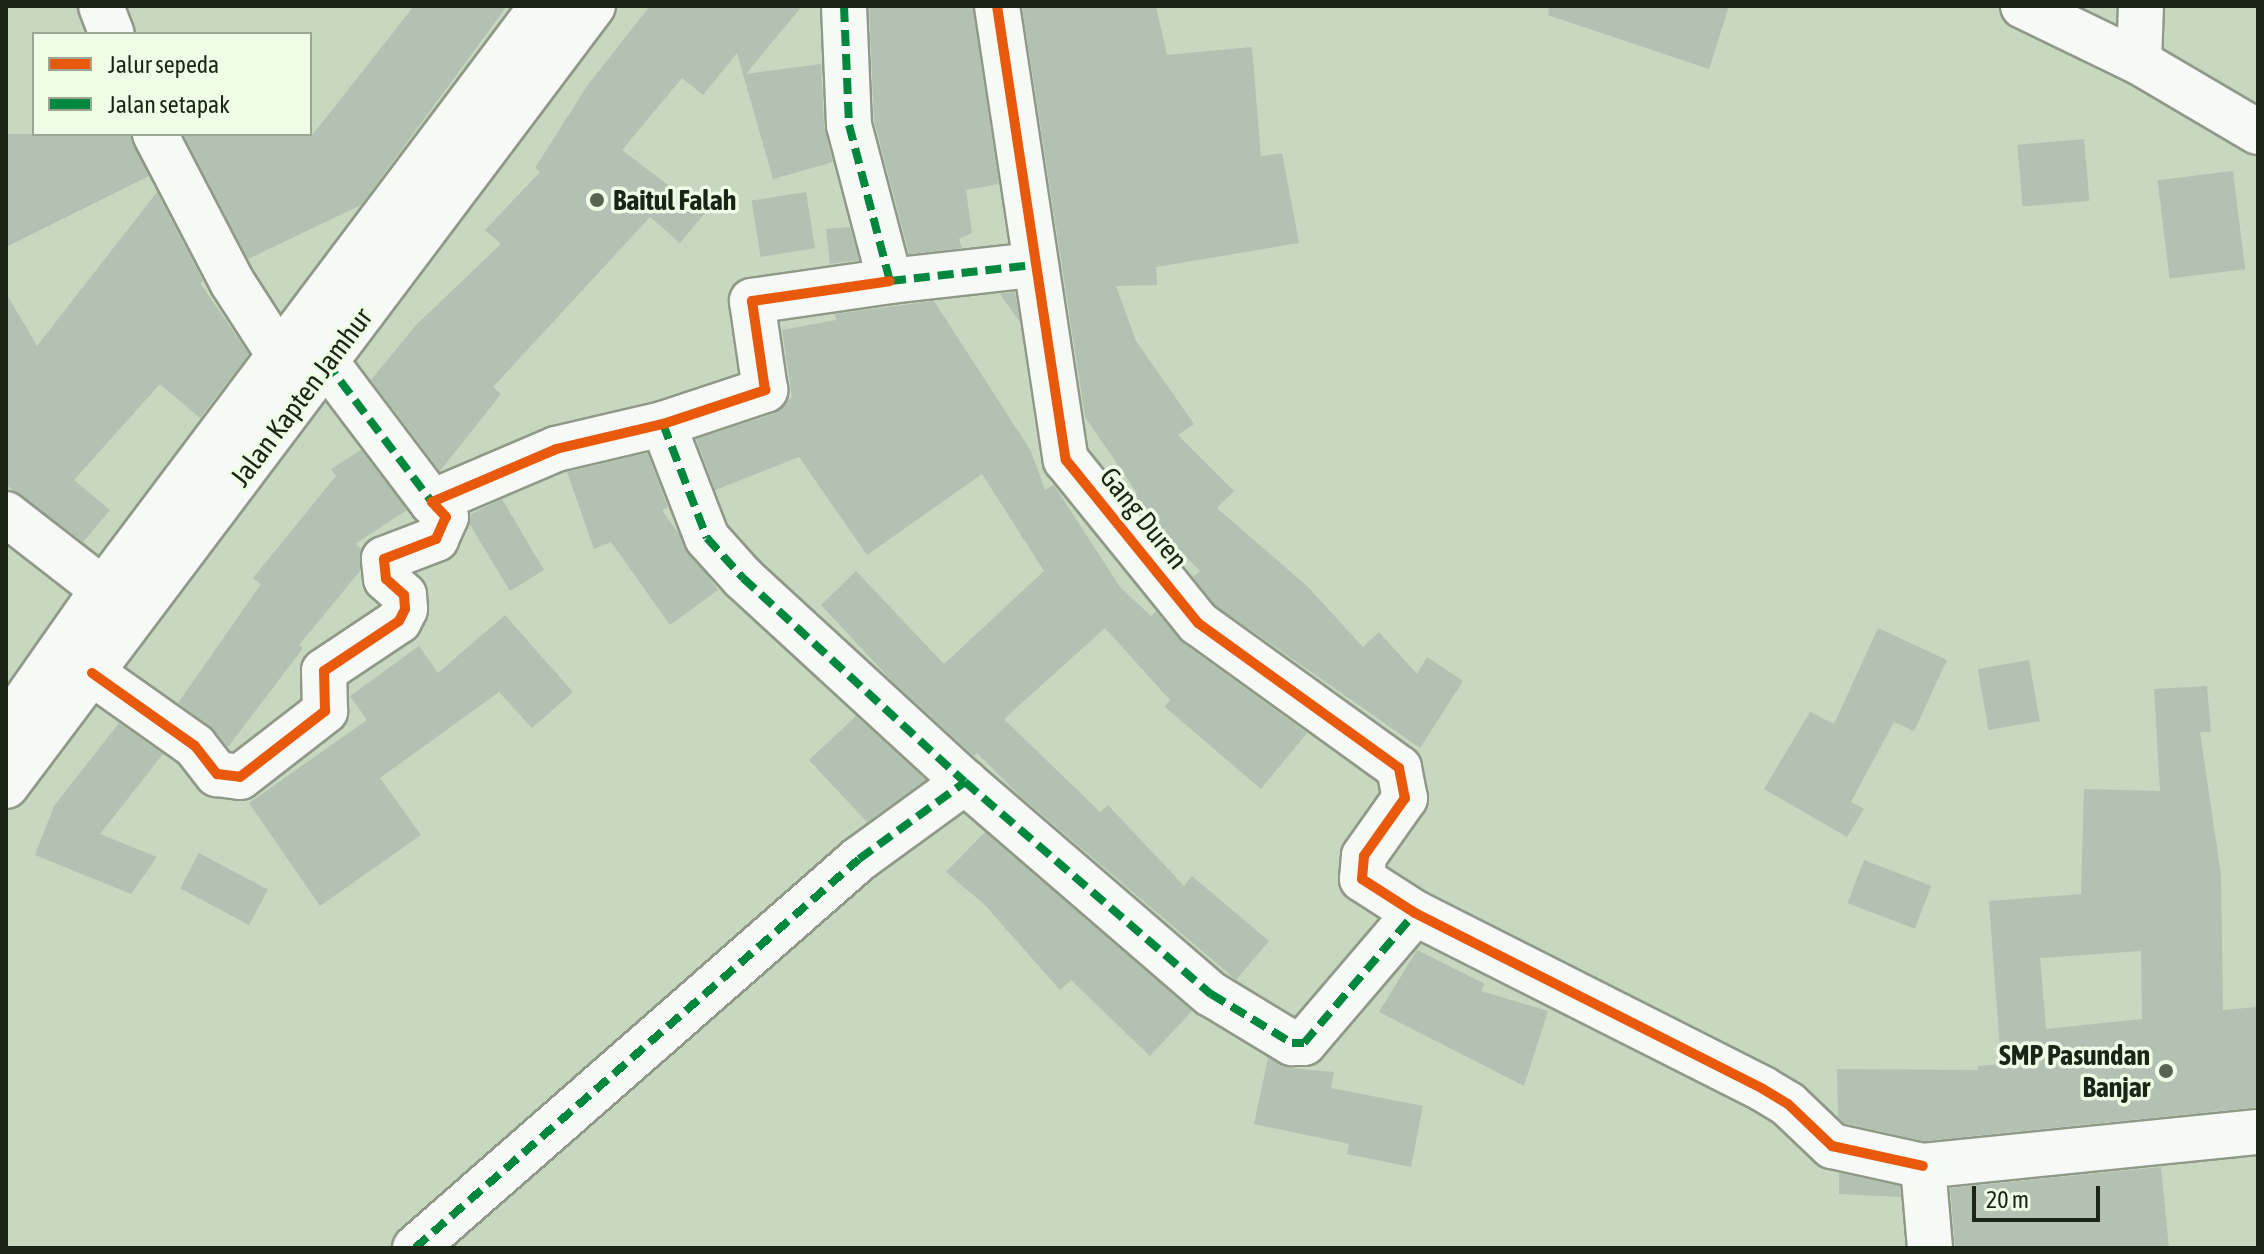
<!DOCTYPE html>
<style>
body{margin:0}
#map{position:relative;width:2264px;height:1254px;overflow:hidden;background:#c8d7c0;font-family:"Asap Condensed",sans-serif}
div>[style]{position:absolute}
.building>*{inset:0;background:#b2c1b1;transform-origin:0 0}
.roads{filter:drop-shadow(2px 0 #8e9987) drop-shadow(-2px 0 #8e9987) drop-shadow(0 2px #8e9987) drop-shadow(0 -2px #8e9987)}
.minor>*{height:44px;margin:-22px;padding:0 22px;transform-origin:22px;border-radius:22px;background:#f7f9f6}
.tertiary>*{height:44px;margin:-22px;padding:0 22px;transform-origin:22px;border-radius:22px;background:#f7f9f6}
.secondary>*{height:44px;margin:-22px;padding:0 22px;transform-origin:22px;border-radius:22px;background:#f7f9f6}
.quiet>*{height:8px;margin-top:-4px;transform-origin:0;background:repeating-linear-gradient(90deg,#00873e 0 16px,transparent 0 24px)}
.cycleway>*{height:10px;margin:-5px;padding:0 5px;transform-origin:5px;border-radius:5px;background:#e8590c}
.dots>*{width:22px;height:22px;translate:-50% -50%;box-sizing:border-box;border:4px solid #effde7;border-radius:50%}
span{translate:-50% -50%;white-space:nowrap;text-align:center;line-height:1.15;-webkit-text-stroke:7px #effde7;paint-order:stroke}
.poi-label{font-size:28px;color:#1b2515;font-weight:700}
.left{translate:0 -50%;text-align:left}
.right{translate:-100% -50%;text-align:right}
.street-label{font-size:28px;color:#1b2515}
.frame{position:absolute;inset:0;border:8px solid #1b2515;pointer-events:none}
.legend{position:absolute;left:32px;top:32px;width:280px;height:104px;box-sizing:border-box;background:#effde7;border:2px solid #9aa793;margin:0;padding:10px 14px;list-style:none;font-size:24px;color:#1b2515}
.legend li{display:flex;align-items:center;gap:16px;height:40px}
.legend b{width:40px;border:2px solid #9aa793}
.scale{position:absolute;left:1972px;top:1186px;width:128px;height:36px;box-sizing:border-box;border:4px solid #1b2515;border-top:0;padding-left:10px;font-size:24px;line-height:28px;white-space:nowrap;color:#1b2515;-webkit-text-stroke:6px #effde7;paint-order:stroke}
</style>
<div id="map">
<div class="building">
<i style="clip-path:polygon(414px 6px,507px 6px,361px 205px,248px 259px,183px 134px,313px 134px)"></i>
<i style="clip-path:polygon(650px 6px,802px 6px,746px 74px,821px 64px,824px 126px,833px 162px,773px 179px,737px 53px,703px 95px,682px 78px,622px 150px,705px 213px,680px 243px,650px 217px,493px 387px,501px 394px,440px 471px,371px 380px,416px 325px,501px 244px,485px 230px,540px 172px,535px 168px,587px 86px)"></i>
<i style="clip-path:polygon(869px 6px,973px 6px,999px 184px,966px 190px,972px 233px,959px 239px,962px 248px,909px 254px,874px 121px)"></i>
<i style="clip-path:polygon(1022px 6px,1156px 6px,1167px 55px,1252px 47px,1261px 156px,1282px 153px,1299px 243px,1156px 267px,1157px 285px,1116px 286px,1136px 341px,1194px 424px,1178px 435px,1234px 491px,1217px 508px,1307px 586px,1363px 647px,1379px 632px,1417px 674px,1427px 657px,1463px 681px,1420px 748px,1215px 605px,1193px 577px,1200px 571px,1130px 500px,1137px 493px,1085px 417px)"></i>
<i style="clip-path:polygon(1549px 6px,1729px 6px,1709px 69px,1548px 15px)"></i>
<i style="clip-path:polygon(6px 134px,130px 134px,149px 176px,6px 247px)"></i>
<i style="left:2084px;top:139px;width:62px;height:67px;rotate:85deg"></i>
<i style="left:2233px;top:171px;width:99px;height:76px;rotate:83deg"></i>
<i style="clip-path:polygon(157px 192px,203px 281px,200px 283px,249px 354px,200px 418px,160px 384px,74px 480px,110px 510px,83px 542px,6px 485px,6px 293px,37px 346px)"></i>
<i style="left:806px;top:192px;width:57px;height:55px;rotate:81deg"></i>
<i style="clip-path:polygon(850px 227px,859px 260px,830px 264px,826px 229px)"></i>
<i style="clip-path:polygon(1015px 292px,1020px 322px,1000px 294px)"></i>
<i style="clip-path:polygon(934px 301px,1031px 451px,1045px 490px,1054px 485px,1120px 587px,1151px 616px,1156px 611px,1183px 643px,1307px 733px,1261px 789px,1165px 707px,1170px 700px,1105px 628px,1004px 719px,1100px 812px,1108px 805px,1184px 886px,1192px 876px,1269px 941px,1236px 980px,1020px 796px,977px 753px,974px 756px,891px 680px,821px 605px,856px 571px,944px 664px,1044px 571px,982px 474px,867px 555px,799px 457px,715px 490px,696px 439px,773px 414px,792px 397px,782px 330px,836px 320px,835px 314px)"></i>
<i style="clip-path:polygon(361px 450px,407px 510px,355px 544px,362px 549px,360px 571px,299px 645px,303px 648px,228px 747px,210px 726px,178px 703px,261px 584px,253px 578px,336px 476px,331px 469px)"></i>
<i style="clip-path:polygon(648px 453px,668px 508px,662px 510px,718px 590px,670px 625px,611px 542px,594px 549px,567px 472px)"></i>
<i style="clip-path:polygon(502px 499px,544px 570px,510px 591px,469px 523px,471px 514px)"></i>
<i style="clip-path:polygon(505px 615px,573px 692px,532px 728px,499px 692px,380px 778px,421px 835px,320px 906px,249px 803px,367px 720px,350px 696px,419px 646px,438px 673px)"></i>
<i style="clip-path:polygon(1878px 628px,1947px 660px,1914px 731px,1894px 722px,1851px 802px,1864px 809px,1847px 837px,1764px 789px,1810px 712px,1834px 724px)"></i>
<i style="left:2029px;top:660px;width:62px;height:52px;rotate:80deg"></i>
<i style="clip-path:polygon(evenodd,2207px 686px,2211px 732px,2200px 732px,2221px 875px,2223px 1010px,2258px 1007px,2258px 1107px,1924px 1141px,1844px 1123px,1838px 1117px,1837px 1069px,1978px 1070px,1978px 1066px,2001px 1064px,1989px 901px,2081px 894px,2084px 789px,2160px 791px,2154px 689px,2207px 686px,2141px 951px,2142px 1019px,2046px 1029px,2040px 958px,2141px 951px)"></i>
<i style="clip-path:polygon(856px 716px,926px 780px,867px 822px,809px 760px)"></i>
<i style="clip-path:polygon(119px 723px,163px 754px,100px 834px,157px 857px,131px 894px,35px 855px,54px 806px)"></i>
<i style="clip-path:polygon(985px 832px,1192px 1011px,1150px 1056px,1071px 980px,1060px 990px,985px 905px,946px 872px)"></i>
<i style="left:199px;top:853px;width:78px;height:40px;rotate:28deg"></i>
<i style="left:1864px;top:860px;width:72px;height:46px;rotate:21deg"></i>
<i style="clip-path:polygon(1417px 950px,1485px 984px,1481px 991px,1548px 1011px,1524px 1086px,1379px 1012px)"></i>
<i style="clip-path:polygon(1268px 1058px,1291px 1068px,1334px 1072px,1331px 1088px,1423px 1106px,1411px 1167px,1347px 1154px,1349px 1144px,1254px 1124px)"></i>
<i style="clip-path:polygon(2161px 1167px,2169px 1248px,1955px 1248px,1950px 1188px)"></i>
<i style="clip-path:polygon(1839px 1173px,1900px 1186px,1901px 1197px,1839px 1194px)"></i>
</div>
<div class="roads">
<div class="minor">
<i style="left:101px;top:6px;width:30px;rotate:69deg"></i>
<i style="left:844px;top:6px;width:119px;rotate:87.6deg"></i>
<i style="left:849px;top:125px;width:161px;rotate:75.3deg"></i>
<i style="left:890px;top:281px;width:144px;rotate:-6.4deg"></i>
<i style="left:997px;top:6px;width:459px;rotate:81.4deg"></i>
<i style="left:1066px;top:460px;width:210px;rotate:51deg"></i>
<i style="left:1198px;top:623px;width:248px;rotate:35.8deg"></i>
<i style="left:1399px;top:768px;width:31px;rotate:79deg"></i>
<i style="left:1405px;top:798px;width:71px;rotate:125.3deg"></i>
<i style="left:1364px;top:856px;width:23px;rotate:95deg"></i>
<i style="left:1362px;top:879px;width:63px;rotate:32.7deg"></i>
<i style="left:1415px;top:913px;width:390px;rotate:26.8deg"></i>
<i style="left:1763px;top:1089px;width:29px;rotate:31deg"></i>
<i style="left:1788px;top:1104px;width:61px;rotate:43.7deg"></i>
<i style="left:1832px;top:1146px;width:93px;rotate:12.4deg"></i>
<i style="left:2139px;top:62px;width:56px;rotate:-88deg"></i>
<i style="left:155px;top:134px;width:167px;rotate:62.5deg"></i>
<i style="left:232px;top:282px;width:87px;rotate:57.2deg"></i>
<i style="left:326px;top:362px;width:176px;rotate:52.9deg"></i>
<i style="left:663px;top:424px;width:122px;rotate:68.9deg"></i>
<i style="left:707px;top:538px;width:54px;rotate:48deg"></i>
<i style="left:743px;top:578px;width:301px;rotate:42.6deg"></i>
<i style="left:965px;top:782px;width:325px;rotate:40.8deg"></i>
<i style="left:1211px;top:994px;width:95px;rotate:31.2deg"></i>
<i style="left:1292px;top:1043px;width:12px"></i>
<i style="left:1304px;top:1043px;width:171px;rotate:-49.5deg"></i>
<i style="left:6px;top:514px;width:161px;rotate:37.9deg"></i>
<i style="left:92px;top:673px;width:126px;rotate:35.3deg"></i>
<i style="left:195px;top:746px;width:36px;rotate:52deg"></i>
<i style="left:217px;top:774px;width:23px;rotate:7deg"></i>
<i style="left:240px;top:777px;width:108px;rotate:-37.8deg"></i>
<i style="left:325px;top:711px;width:40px;rotate:-91.4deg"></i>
<i style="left:324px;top:671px;width:90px;rotate:-33.7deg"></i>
<i style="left:399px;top:621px;width:13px;rotate:-63deg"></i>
<i style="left:405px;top:609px;width:14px;rotate:-94deg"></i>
<i style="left:404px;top:595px;width:24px;rotate:-138deg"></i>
<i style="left:386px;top:579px;width:20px;rotate:-96deg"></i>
<i style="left:384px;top:559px;width:56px;rotate:-21deg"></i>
<i style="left:436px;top:539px;width:24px;rotate:-66deg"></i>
<i style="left:446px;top:517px;width:21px;rotate:-133deg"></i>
<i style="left:432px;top:502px;width:135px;rotate:-23.1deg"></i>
<i style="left:556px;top:449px;width:110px;rotate:-13.2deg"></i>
<i style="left:663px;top:424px;width:108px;rotate:-18.4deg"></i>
<i style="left:765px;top:390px;width:90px;rotate:-98.3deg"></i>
<i style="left:752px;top:301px;width:139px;rotate:-8.2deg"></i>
<i style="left:415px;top:1248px;width:590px;rotate:-41.22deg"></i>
<i style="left:859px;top:859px;width:131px;rotate:-36deg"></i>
<i style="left:1930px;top:1248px;width:82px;rotate:-94.9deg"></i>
<i style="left:1923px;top:1166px;width:337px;rotate:-5.8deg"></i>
</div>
<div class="tertiary">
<i style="left:6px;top:728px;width:167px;rotate:-55deg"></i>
<i style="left:102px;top:591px;width:732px;rotate:-53.05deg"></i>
<i style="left:6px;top:786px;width:976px;rotate:-53.04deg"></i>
</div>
<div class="secondary">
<i style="left:2023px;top:6px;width:129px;rotate:25.8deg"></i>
<i style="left:2139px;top:62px;width:138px;rotate:30.5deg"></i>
</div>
</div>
<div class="quiet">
<i style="left:844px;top:6px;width:119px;rotate:87.6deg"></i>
<i style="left:849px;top:125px;width:161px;rotate:75.3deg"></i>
<i style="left:890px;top:281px;width:144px;rotate:-6.4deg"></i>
<i style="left:326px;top:362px;width:176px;rotate:52.9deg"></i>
<i style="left:663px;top:424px;width:122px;rotate:68.9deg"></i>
<i style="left:707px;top:538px;width:54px;rotate:48deg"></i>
<i style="left:743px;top:578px;width:301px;rotate:42.6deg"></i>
<i style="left:965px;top:782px;width:325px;rotate:40.8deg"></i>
<i style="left:1211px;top:994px;width:95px;rotate:31.2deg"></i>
<i style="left:1292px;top:1043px;width:12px"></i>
<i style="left:1304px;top:1043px;width:171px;rotate:-49.5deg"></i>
<i style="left:415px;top:1248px;width:590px;rotate:-41.22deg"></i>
<i style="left:859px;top:859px;width:131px;rotate:-36deg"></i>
</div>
<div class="cycleway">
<i style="left:997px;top:6px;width:459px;rotate:81.4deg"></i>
<i style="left:1066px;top:460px;width:210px;rotate:51deg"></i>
<i style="left:1198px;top:623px;width:248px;rotate:35.8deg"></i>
<i style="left:1399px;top:768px;width:31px;rotate:79deg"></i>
<i style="left:1405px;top:798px;width:71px;rotate:125.3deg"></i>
<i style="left:1364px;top:856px;width:23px;rotate:95deg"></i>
<i style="left:1362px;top:879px;width:63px;rotate:32.7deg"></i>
<i style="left:1415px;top:913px;width:390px;rotate:26.8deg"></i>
<i style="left:1763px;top:1089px;width:29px;rotate:31deg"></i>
<i style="left:1788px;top:1104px;width:61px;rotate:43.7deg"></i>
<i style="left:1832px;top:1146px;width:93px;rotate:12.4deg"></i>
<i style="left:92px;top:673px;width:126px;rotate:35.3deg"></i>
<i style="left:195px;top:746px;width:36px;rotate:52deg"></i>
<i style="left:217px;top:774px;width:23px;rotate:7deg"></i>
<i style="left:240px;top:777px;width:108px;rotate:-37.8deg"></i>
<i style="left:325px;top:711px;width:40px;rotate:-91.4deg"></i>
<i style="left:324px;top:671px;width:90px;rotate:-33.7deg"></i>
<i style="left:399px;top:621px;width:13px;rotate:-63deg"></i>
<i style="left:405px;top:609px;width:14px;rotate:-94deg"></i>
<i style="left:404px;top:595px;width:24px;rotate:-138deg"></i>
<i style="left:386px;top:579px;width:20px;rotate:-96deg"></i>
<i style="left:384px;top:559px;width:56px;rotate:-21deg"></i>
<i style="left:436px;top:539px;width:24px;rotate:-66deg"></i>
<i style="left:446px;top:517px;width:21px;rotate:-133deg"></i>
<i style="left:432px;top:502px;width:135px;rotate:-23.1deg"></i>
<i style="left:556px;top:449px;width:110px;rotate:-13.2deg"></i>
<i style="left:663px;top:424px;width:108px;rotate:-18.4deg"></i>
<i style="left:765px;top:390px;width:90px;rotate:-98.3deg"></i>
<i style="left:752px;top:301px;width:139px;rotate:-8.2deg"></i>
</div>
<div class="dots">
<i style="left:597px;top:200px;background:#586351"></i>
<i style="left:2166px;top:1071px;background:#586351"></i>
</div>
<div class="poi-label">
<span class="left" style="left:613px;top:200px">Baitul Falah</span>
<span class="right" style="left:2150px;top:1071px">SMP Pasundan<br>Banjar</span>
</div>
<div class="street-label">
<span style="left:301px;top:397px;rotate:-53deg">Jalan Kapten Jamhur</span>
<span style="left:1144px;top:518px;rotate:51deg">Gang Duren</span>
</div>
<div class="frame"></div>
<ul class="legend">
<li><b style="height:10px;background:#e8590c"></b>Jalur sepeda</li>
<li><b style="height:10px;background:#00873e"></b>Jalan setapak</li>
</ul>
<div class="scale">20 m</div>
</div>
